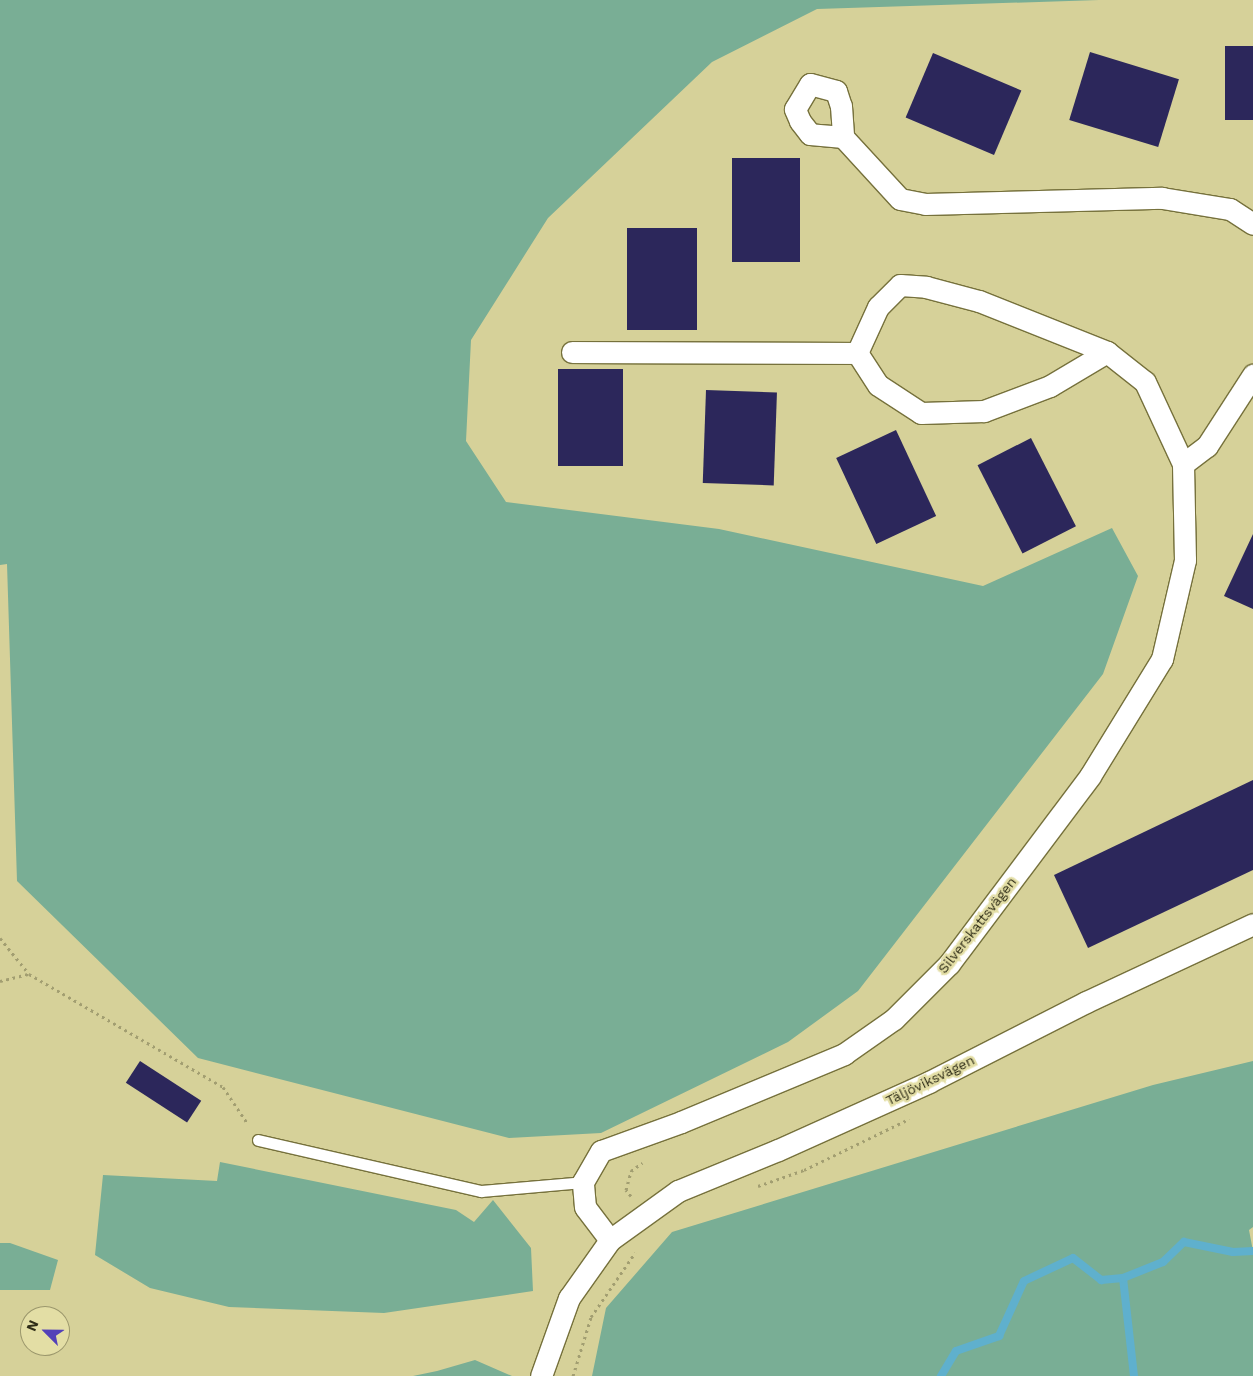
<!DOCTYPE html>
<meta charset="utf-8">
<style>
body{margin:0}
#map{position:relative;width:1253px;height:1376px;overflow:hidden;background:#d6d199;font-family:"Work Sans",sans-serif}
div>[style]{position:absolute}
.green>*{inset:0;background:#79ae95}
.stream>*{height:8px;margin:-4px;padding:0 4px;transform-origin:4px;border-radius:4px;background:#5fb0cd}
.building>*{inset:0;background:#2c275b;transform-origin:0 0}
.path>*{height:3px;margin-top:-1.5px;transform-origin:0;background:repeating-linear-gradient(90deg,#a29e71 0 2.5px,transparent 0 6.5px)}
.roads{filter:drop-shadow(1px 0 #76713c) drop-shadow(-1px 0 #76713c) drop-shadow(0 1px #76713c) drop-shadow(0 -1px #76713c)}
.lane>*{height:11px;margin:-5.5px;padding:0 5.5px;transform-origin:5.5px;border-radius:5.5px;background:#fff}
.street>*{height:21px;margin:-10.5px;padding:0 10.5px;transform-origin:10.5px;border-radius:10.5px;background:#fff}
span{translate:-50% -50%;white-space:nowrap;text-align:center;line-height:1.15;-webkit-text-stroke:5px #e3dea5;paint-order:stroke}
.street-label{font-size:14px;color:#2f2d17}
.north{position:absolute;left:20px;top:1306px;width:50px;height:50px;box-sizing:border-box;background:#e3dea5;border:1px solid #9b976c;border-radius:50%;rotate:293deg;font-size:14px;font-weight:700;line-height:20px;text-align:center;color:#2f2d17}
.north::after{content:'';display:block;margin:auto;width:18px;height:22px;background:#5341b8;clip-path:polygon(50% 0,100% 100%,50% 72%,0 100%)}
</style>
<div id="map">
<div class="green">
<i style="clip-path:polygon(0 0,1099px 0,817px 9px,712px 62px,548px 218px,471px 340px,466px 441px,506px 502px,719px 529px,983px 586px,1112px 528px,1138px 576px,1103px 674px,858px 991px,788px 1042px,601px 1133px,509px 1138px,198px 1058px,17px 881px,7px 564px,0 565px)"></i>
<i style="clip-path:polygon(1253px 1061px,1253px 1227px,1249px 1230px,1253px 1251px,1253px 1376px,592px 1376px,606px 1308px,672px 1232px,1153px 1085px)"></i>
<i style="clip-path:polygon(220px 1162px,456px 1210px,474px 1222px,493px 1200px,531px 1248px,533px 1291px,384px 1313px,229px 1307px,150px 1288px,95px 1255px,103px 1175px,217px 1181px)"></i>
<i style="clip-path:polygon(0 1243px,10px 1243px,58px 1260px,50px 1290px,0 1290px)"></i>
<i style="clip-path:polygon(475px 1360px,512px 1376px,413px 1376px,437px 1371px)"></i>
</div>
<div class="stream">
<i style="left:1123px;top:1278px;width:99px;rotate:83.6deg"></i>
<i style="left:941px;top:1376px;width:29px;rotate:-59deg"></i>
<i style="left:956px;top:1351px;width:46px;rotate:-19.2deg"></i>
<i style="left:999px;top:1336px;width:60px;rotate:-65.6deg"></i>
<i style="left:1024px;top:1281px;width:54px;rotate:-25.1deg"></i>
<i style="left:1073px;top:1258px;width:36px;rotate:38deg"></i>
<i style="left:1101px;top:1280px;width:22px;rotate:-5deg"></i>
<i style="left:1123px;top:1278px;width:43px;rotate:-21.8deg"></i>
<i style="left:1163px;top:1262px;width:29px;rotate:-44deg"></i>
<i style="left:1184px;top:1242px;width:50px;rotate:11.5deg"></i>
<i style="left:1233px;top:1252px;width:20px;rotate:-3deg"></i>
</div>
<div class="building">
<i style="left:1225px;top:46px;width:28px;height:74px"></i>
<i style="left:1090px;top:52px;width:93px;height:71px;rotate:17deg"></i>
<i style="left:933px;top:53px;width:96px;height:70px;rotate:23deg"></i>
<i style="left:732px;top:158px;width:68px;height:104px"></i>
<i style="left:627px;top:228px;width:70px;height:102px"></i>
<i style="left:558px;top:369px;width:65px;height:97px"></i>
<i style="left:706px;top:390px;width:71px;height:93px;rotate:2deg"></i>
<i style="left:896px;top:430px;width:95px;height:66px;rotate:65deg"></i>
<i style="left:1031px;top:438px;width:99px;height:60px;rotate:63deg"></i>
<i style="clip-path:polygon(1253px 534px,1253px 609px,1224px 596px)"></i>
<i style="clip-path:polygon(1253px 780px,1253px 870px,1088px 948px,1054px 875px)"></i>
<i style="left:140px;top:1061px;width:73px;height:26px;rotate:33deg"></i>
</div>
<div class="path">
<i style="left:0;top:938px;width:46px;rotate:51.1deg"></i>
<i style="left:29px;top:974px;width:225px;rotate:30.2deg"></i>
<i style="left:223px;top:1087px;width:45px;rotate:56deg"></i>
<i style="left:0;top:981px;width:30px;rotate:-14deg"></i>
<i style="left:758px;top:1186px;width:49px;rotate:-19.2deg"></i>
<i style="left:804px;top:1170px;width:117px;rotate:-25.9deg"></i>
<i style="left:631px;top:1196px;width:8px;rotate:-130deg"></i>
<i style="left:626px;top:1190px;width:20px;rotate:-75deg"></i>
<i style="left:631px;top:1171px;width:14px;rotate:-36deg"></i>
<i style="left:573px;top:1376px;width:62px;rotate:-73deg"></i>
<i style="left:591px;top:1317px;width:78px;rotate:-55.5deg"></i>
</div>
<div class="roads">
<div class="lane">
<i style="left:258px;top:1140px;width:229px;rotate:12.9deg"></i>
<i style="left:481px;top:1191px;width:102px;rotate:-5deg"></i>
</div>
<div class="street">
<i style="left:843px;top:137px;width:33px;rotate:-175deg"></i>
<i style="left:810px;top:134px;width:16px;rotate:-128deg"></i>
<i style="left:800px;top:121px;width:13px;rotate:-113deg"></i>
<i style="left:795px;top:109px;width:29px;rotate:-59deg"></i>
<i style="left:810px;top:84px;width:27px;rotate:15deg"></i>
<i style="left:836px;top:91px;width:16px;rotate:72deg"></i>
<i style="left:841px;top:106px;width:31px;rotate:86deg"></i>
<i style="left:843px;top:137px;width:84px;rotate:47.4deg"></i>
<i style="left:900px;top:199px;width:25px;rotate:11deg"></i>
<i style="left:925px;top:204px;width:237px;rotate:-1.5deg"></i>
<i style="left:1162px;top:198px;width:69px;rotate:9.2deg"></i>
<i style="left:1230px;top:209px;width:27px;rotate:33deg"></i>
<i style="left:572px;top:352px;width:285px;rotate:0.2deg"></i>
<i style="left:1107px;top:352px;width:66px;rotate:149.2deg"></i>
<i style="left:1050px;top:386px;width:71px;rotate:159.3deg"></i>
<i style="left:984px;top:411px;width:63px;rotate:178.2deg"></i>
<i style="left:921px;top:413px;width:51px;rotate:-146.9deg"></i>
<i style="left:878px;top:385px;width:38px;rotate:-123deg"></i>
<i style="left:857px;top:353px;width:51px;rotate:-65.5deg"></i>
<i style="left:878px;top:307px;width:31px;rotate:-45deg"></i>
<i style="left:900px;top:285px;width:26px;rotate:4deg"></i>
<i style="left:926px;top:287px;width:55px;rotate:14.8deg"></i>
<i style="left:979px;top:301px;width:138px;rotate:21.7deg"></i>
<i style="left:1107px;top:352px;width:48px;rotate:38.3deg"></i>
<i style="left:1145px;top:382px;width:90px;rotate:65.1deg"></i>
<i style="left:610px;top:1240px;width:41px;rotate:-127.1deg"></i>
<i style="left:585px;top:1207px;width:25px;rotate:-95deg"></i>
<i style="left:583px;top:1182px;width:36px;rotate:-60deg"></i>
<i style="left:601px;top:1151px;width:85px;rotate:-19.9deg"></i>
<i style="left:681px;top:1122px;width:177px;rotate:-22.6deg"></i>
<i style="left:844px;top:1054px;width:61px;rotate:-35deg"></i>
<i style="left:894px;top:1019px;width:78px;rotate:-45deg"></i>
<i style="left:949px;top:964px;width:235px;rotate:-53.1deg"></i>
<i style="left:1090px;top:776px;width:137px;rotate:-58.4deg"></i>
<i style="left:1162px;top:659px;width:102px;rotate:-76.9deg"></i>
<i style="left:1185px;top:560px;width:96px;rotate:-91.2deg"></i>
<i style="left:1183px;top:464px;width:30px;rotate:-37deg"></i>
<i style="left:1207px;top:446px;width:85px;rotate:-57.1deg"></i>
<i style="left:541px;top:1376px;width:83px;rotate:-70.3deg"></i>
<i style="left:569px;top:1298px;width:71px;rotate:-54.7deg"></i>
<i style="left:610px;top:1240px;width:84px;rotate:-35.8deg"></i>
<i style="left:678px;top:1191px;width:108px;rotate:-22.3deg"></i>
<i style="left:778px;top:1150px;width:166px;rotate:-24.2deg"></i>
<i style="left:929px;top:1082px;width:176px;rotate:-27deg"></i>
<i style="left:1086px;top:1002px;width:184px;rotate:-25deg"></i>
</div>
</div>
<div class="street-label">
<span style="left:977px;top:925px;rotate:-52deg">Silverskattsvägen</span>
<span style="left:930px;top:1080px;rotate:-26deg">Täljöviksvägen</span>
</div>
<div class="north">N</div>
</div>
